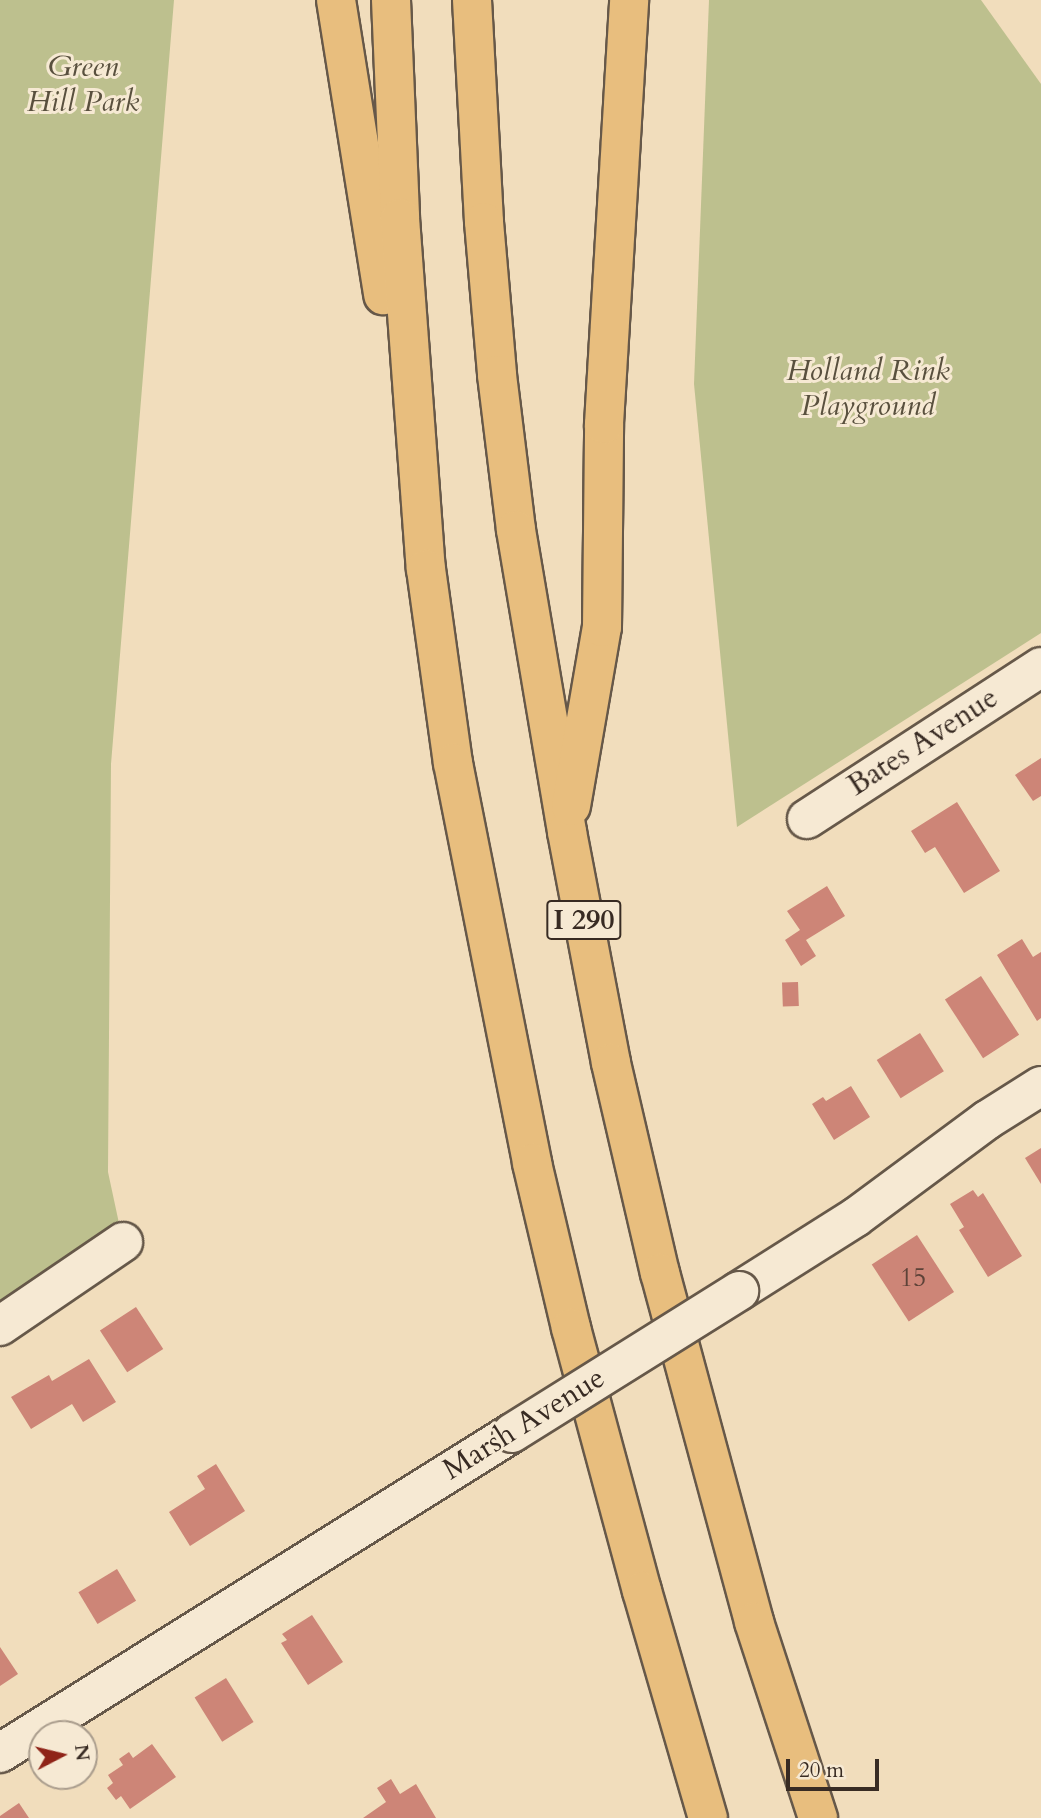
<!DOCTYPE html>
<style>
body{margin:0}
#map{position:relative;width:1041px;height:1818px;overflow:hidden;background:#f1ddbc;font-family:Cardo,serif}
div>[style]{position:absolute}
.green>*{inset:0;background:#bdc08e}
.building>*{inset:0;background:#cd8577;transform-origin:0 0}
.roads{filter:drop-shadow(2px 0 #665849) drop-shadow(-2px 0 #665849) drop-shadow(0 2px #665849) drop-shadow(0 -2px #665849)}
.minor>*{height:38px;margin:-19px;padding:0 19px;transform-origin:19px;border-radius:19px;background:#f6e9d3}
.highway>*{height:38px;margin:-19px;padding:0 19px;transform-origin:19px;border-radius:19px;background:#e8be7e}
.bridges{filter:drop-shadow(2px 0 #665849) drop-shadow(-2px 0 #665849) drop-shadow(0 2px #665849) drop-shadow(0 -2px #665849)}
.minor-bridge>*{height:38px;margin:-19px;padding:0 19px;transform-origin:19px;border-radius:19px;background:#f6e9d3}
span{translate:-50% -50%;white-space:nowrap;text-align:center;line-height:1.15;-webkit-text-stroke:6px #f6e9d3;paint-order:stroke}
.number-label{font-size:26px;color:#5d4238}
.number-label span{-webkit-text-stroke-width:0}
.shield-label span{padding:2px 5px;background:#f6e9d3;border:2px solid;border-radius:5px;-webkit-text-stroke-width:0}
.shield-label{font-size:28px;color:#382b23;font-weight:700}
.park-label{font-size:30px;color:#59503e;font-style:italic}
.street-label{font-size:30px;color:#382b23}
.north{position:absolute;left:28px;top:1720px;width:70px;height:70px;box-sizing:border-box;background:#f6e9d3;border:2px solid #aa9d8d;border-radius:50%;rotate:83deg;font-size:19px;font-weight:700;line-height:28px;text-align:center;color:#382b23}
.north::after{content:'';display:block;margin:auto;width:24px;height:32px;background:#8f2418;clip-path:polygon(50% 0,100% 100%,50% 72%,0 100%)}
.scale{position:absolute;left:786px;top:1759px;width:93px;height:32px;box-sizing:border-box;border:4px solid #382b23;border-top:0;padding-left:9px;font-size:21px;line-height:24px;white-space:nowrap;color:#382b23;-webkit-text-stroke:5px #f6e9d3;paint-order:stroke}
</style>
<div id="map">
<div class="green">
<i style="clip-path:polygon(0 0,174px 0,111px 764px,108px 1172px,123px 1242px,0 1326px)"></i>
<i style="clip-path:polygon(709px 0,981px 0,1041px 84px,1041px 633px,737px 827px,694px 384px)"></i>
</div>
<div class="building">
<i style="clip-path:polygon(1041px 758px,1041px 796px,1033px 801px,1015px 775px)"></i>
<i style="clip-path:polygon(957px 802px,1000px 871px,964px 893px,935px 847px,925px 853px,911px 831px)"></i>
<i style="clip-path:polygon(827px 886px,845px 916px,806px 940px,816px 956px,801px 966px,785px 940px,800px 930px,787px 911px)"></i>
<i style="clip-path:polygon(1022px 939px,1033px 957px,1041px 952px,1041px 1018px,1037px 1021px,997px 955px)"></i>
<i style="left:981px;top:976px;width:70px;height:43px;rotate:57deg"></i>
<i style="left:798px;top:982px;width:24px;height:16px;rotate:88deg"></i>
<i style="left:920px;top:1033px;width:45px;height:51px;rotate:58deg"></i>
<i style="clip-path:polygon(851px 1086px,870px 1117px,834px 1140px,812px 1104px,823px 1097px,826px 1101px)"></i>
<i style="clip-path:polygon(1041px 1148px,1041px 1184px,1025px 1158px)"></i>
<i style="clip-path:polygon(973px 1190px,978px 1197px,983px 1193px,1022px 1256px,988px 1277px,959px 1230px,964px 1227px,950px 1204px)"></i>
<i style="left:917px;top:1235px;width:68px;height:54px;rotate:57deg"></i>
<i style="left:136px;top:1307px;width:50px;height:43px;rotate:57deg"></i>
<i style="clip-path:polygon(89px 1359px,116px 1402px,83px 1422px,72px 1404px,31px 1429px,11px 1397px,49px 1375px,52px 1381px)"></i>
<i style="clip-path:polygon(216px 1464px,245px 1511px,190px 1546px,169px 1512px,205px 1489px,197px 1476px)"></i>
<i style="left:117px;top:1569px;width:37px;height:45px;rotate:59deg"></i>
<i style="clip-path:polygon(312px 1615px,343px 1662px,308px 1685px,281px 1643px,287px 1640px,282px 1634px)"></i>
<i style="clip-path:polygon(0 1647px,18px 1674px,0 1686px)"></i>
<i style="left:226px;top:1678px;width:52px;height:37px;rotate:58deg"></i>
<i style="clip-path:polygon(152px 1744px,176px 1777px,130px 1809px,121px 1796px,116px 1800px,107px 1788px,113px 1783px,108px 1775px,123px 1765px,119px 1759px,129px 1752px,133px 1758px)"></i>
<i style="clip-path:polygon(391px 1779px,400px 1794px,416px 1784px,436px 1818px,363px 1818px,386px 1802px,377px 1788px)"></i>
<i style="clip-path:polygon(19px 1803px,29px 1818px,0 1818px,0 1816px)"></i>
</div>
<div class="roads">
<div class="minor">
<i style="left:807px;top:819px;width:279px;rotate:-33deg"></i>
<i style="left:739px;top:1291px;width:138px;rotate:-32.3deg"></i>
<i style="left:856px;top:1217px;width:163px;rotate:-36.5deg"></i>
<i style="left:987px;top:1120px;width:64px;rotate:-32.2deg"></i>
<i style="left:0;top:1326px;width:149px;rotate:-34.3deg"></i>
<i style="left:0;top:1753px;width:604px;rotate:-32.01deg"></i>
</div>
<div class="highway">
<i style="left:336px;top:0;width:299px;rotate:80.9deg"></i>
<i style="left:391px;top:0;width:218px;rotate:87.6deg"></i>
<i style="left:400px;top:218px;width:352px;rotate:85.8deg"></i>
<i style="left:426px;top:569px;width:196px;rotate:82.1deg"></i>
<i style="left:453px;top:763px;width:408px;rotate:78.8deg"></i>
<i style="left:532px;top:1163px;width:170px;rotate:76.7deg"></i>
<i style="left:571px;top:1328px;width:272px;rotate:74.9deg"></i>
<i style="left:642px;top:1591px;width:236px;rotate:73.8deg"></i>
<i style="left:472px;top:0;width:222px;rotate:86.9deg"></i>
<i style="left:484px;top:222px;width:154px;rotate:85.1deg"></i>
<i style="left:497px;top:375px;width:156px;rotate:83deg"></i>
<i style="left:516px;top:530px;width:306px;rotate:80.4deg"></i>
<i style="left:567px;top:832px;width:235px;rotate:79.2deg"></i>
<i style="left:611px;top:1063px;width:216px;rotate:76.9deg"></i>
<i style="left:660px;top:1273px;width:361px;rotate:74.9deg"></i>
<i style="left:754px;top:1622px;width:206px;rotate:71.9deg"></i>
<i style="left:571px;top:806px;width:182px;rotate:-80.2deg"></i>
<i style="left:602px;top:627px;width:203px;rotate:-89.4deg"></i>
<i style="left:604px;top:424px;width:425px;rotate:-86.6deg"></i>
</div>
</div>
<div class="bridges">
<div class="minor-bridge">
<i style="left:512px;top:1433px;width:268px;rotate:-32deg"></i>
</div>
</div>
<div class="number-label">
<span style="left:913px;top:1278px">15</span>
</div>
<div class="shield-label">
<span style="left:584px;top:920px">I 290</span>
</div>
<div class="park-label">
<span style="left:83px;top:84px">Green<br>Hill Park</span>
<span style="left:868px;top:388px">Holland Rink<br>Playground</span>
</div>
<div class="street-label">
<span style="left:923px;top:742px;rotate:-33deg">Bates Avenue</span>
<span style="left:524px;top:1424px;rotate:-32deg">Marsh Avenue</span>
</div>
<div class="north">N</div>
<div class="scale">20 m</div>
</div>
